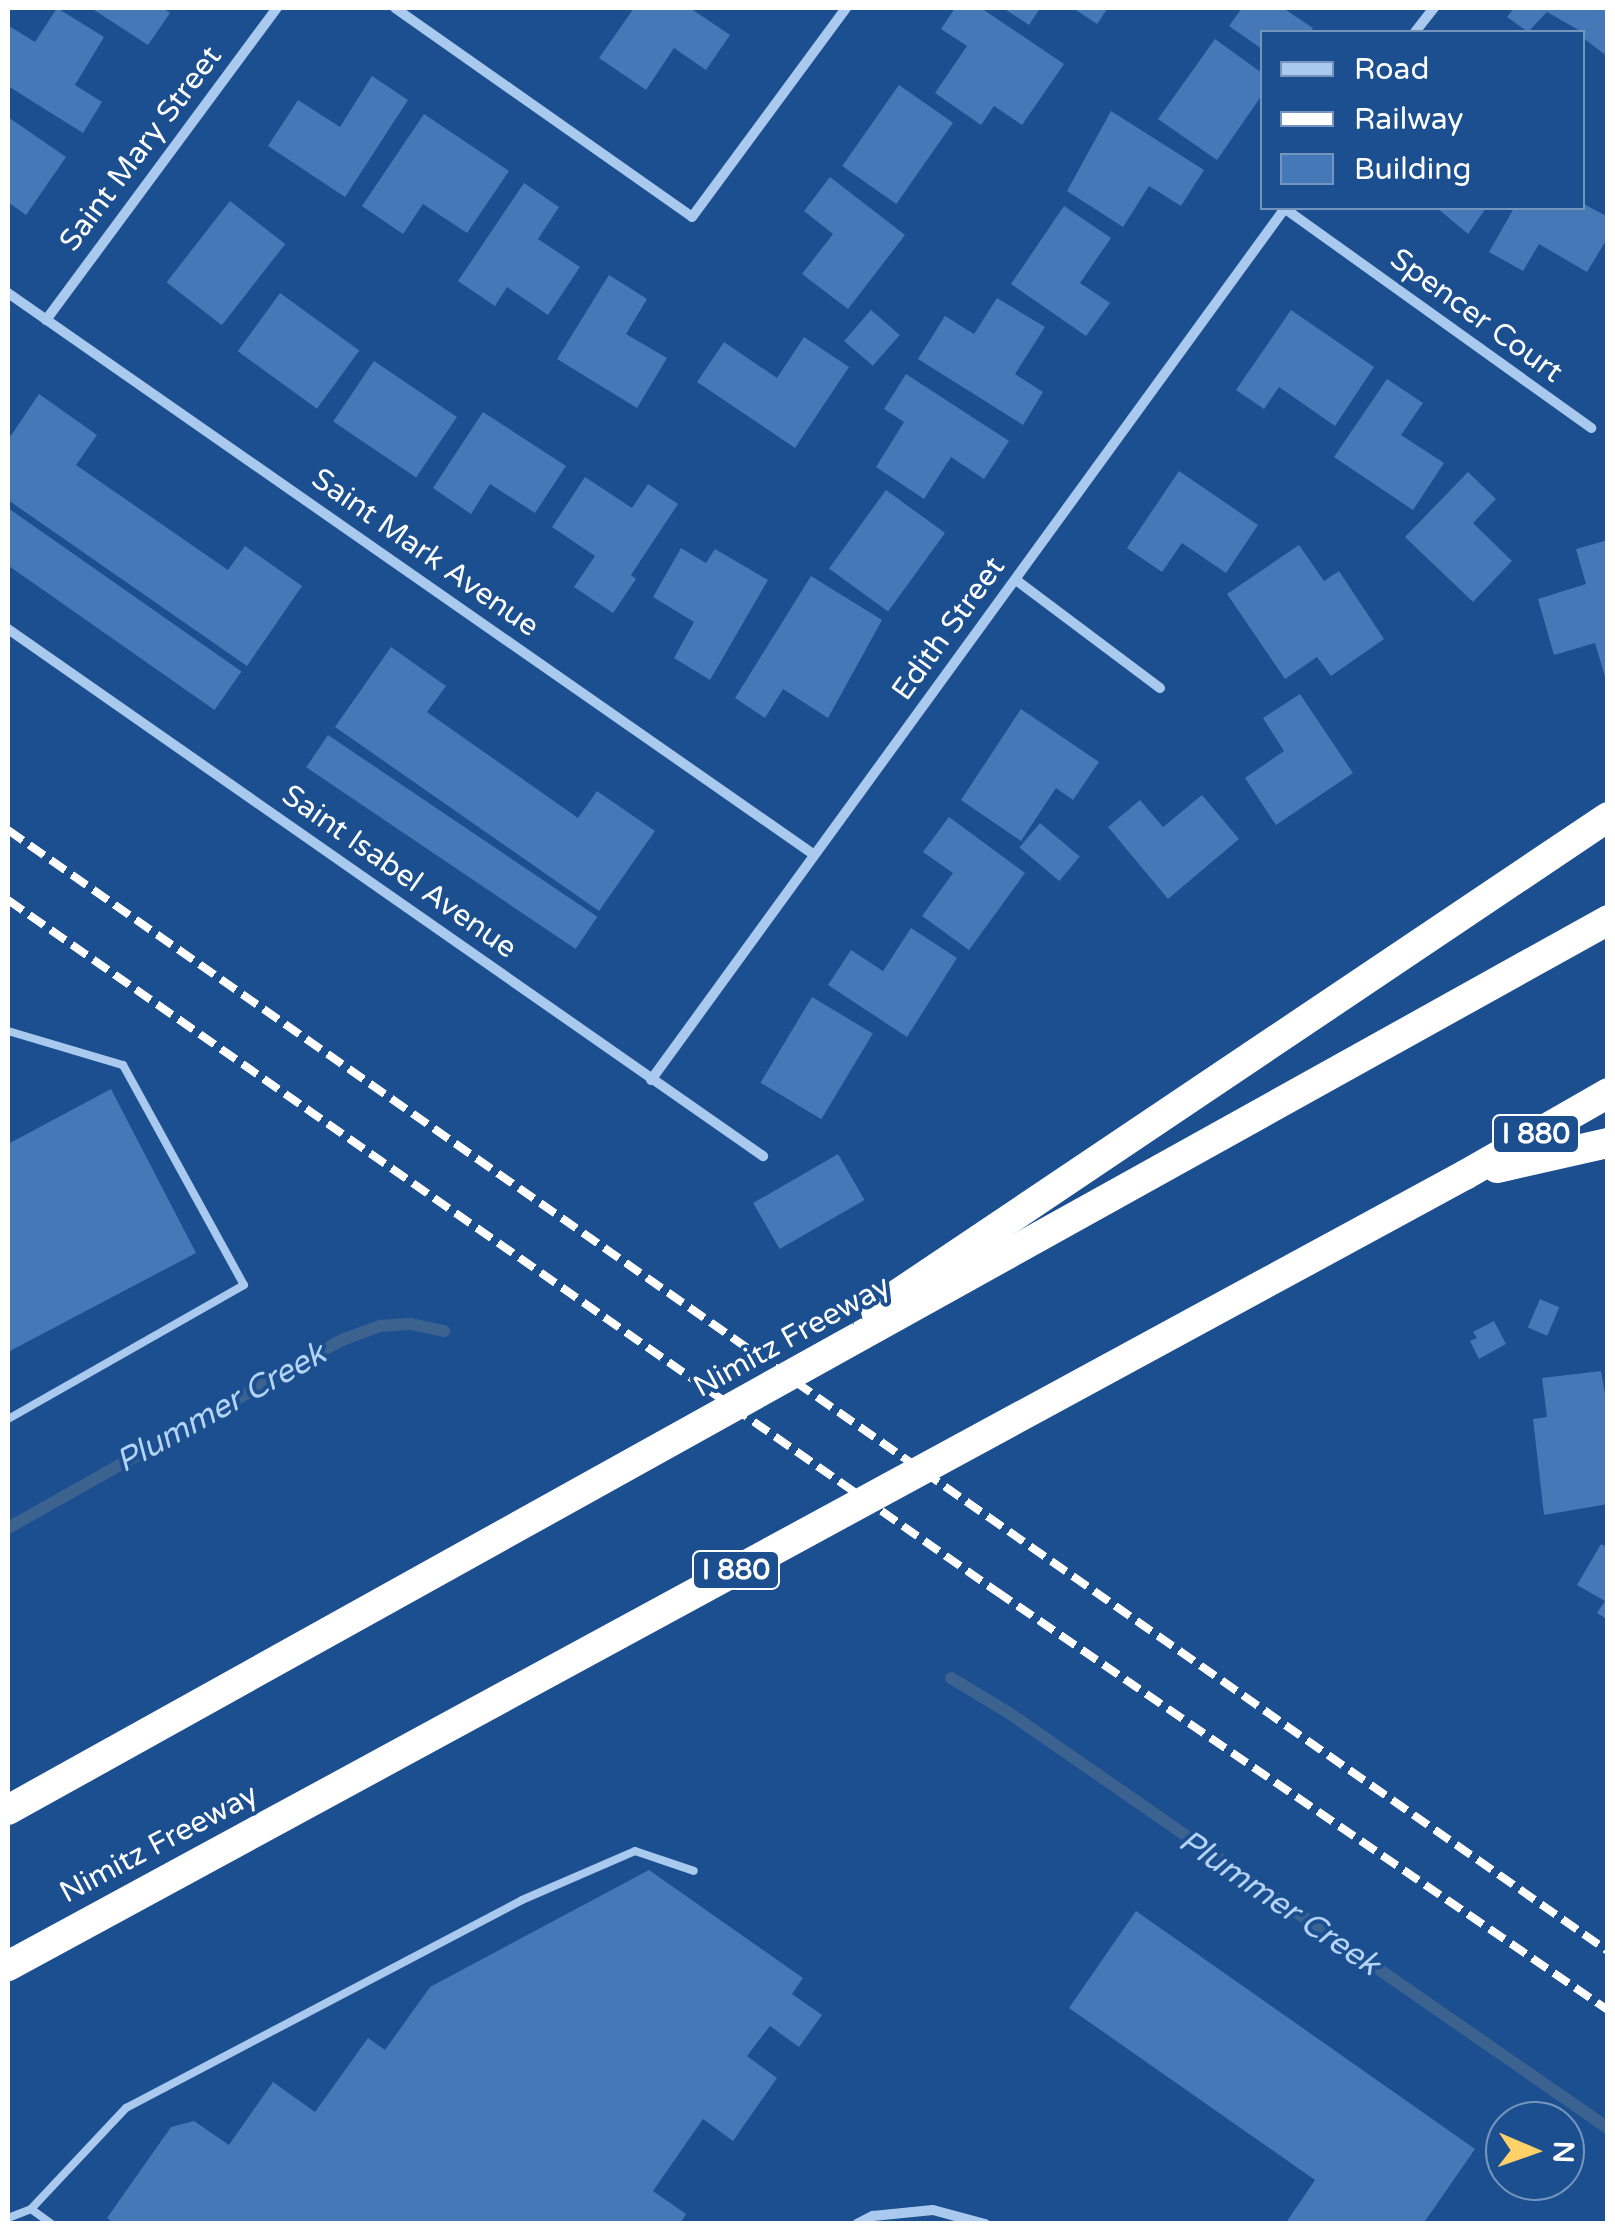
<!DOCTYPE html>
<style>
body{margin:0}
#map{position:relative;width:1615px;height:2231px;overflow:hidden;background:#1b4f8f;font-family:"Varela Round",sans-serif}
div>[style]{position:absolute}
.stream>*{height:12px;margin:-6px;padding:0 6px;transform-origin:6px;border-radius:6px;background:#3c6290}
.building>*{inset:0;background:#4478b7;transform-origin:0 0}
.lane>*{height:8px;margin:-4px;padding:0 4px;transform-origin:4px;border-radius:4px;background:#a9c9ee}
.street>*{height:10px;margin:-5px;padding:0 5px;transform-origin:5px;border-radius:5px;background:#a9c9ee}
.highway>*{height:30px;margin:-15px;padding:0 15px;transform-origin:15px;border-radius:15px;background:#fff}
.rail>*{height:8px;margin-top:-4px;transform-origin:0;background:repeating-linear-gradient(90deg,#fff 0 18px,transparent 0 26px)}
span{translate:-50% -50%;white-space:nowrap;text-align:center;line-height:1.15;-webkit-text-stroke:8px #1b4f8f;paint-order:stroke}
.shield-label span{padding:2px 8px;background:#1b4f8f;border:2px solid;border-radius:8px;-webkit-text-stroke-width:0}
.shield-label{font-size:28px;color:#fff;font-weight:700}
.street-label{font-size:30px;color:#fff}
.water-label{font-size:32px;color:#b5d3f5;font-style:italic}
.frame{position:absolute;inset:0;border:10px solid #fff;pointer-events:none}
.legend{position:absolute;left:1260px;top:30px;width:325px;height:180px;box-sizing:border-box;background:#1b4f8f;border:2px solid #7695bc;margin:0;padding:12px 18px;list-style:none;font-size:30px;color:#fff}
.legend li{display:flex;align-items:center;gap:20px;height:50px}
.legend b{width:50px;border:2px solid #7695bc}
.north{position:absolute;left:1485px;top:2101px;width:100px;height:100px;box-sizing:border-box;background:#1b4f8f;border:2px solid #7695bc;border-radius:50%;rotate:92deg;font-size:28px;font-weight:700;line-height:40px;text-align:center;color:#fff}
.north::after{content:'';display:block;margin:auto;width:35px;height:45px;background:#ffd166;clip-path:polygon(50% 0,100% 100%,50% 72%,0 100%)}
</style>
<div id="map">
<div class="stream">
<i style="left:8px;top:1528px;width:383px;rotate:-29.4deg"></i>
<i style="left:342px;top:1340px;width:40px;rotate:-20.2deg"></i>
<i style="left:380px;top:1326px;width:31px;rotate:-4deg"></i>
<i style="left:411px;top:1324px;width:34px;rotate:12deg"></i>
<i style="left:951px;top:1678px;width:68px;rotate:31.1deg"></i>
<i style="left:1009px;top:1713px;width:729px;rotate:34.72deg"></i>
</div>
<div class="building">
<i style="clip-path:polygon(57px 8px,104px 37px,75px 85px,102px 102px,83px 133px,8px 86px,9px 26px,35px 42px)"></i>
<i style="clip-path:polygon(91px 8px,162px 8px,170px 13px,148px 45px)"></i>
<i style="clip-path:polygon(634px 8px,690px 8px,730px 35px,706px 70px,674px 48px,646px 90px,599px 58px)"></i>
<i style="clip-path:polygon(955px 8px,981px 8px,1064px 64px,1022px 125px,994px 106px,981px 125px,935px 93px,967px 46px,941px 29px)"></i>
<i style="clip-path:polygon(1003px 8px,1040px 8px,1029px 25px)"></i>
<i style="clip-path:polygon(1073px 8px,1108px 8px,1097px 24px)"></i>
<i style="clip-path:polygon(1242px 8px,1283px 8px,1313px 28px,1310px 32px,1262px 32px,1262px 49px,1229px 26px)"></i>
<i style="clip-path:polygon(1514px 8px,1608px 8px,1608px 49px,1604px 54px,1582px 37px,1582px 32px,1547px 12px,1528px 32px,1507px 17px)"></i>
<i style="clip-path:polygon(1215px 39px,1262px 73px,1262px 95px,1217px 160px,1158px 119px)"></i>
<i style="clip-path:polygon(372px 76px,408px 100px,345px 197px,268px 146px,298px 100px,340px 127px)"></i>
<i style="left:899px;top:85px;width:66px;height:99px;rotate:35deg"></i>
<i style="clip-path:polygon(1111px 111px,1204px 170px,1181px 206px,1149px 186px,1123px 227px,1067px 191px)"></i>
<i style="clip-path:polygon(424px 114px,509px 171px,467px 233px,423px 204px,403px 234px,362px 206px)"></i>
<i style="clip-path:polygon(8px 117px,66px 157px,26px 215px,8px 202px)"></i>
<i style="clip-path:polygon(830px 177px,905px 235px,848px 309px,802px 274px,833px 234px,804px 211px)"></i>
<i style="clip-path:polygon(524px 183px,559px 207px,538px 239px,580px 267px,548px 315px,507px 287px,495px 306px,458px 281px)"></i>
<i style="left:230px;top:201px;width:70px;height:103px;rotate:38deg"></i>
<i style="clip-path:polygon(1582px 203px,1608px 217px,1608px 237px,1587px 272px,1539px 244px,1523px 271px,1489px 252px,1514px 208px,1582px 208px)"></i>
<i style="clip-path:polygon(1064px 206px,1111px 238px,1080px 283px,1110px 303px,1086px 336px,1011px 284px)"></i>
<i style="clip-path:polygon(1437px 208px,1486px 208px,1468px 234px)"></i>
<i style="clip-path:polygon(609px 275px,647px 299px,626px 334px,667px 358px,637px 408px,557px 359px)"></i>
<i style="left:280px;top:293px;width:98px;height:72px;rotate:36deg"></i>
<i style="clip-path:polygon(997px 298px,1045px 327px,1015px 374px,1043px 392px,1023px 425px,918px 359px,945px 316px,974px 334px)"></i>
<i style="left:871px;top:310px;width:38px;height:41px;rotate:41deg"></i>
<i style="clip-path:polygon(1291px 310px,1374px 367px,1335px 426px,1279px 387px,1264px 409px,1236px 390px)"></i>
<i style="clip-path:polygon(804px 337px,849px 367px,795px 448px,697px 382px,724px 342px,777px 378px)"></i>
<i style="left:374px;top:361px;width:100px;height:73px;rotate:34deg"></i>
<i style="clip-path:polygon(906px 374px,1009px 441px,984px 479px,951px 457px,924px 499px,876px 467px,904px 422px,884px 409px)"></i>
<i style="clip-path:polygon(1387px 379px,1423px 403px,1401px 435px,1444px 463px,1413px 510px,1334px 457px)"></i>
<i style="clip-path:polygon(39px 394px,97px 435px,76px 465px,228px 570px,245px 546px,302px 586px,247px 666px,8px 500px,8px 440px)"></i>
<i style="clip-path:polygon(483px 412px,566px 466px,535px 513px,490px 484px,471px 514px,433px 488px)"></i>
<i style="clip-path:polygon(1179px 471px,1258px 525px,1226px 573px,1182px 543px,1162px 572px,1127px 548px)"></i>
<i style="clip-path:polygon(1468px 472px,1496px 499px,1473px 523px,1512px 561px,1473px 602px,1405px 537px)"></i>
<i style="clip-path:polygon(585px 477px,632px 508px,648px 484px,678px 504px,631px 575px,636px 579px,613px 613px,574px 587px,595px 556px,552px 527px)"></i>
<i style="left:886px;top:490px;width:73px;height:97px;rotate:36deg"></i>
<i style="left:8px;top:508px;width:285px;height:47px;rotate:35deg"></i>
<i style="clip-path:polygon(1608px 540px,1608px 682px,1607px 683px,1595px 643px,1554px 655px,1538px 599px,1586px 584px,1576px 549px)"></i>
<i style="clip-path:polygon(1299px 545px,1324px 581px,1339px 571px,1384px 639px,1331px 676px,1317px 657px,1285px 679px,1227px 594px)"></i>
<i style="clip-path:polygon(681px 548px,706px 563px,715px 549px,768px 580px,710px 680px,674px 658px,694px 622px,653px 597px)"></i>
<i style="clip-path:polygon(811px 576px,882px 620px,828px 718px,783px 689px,765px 718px,735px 698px)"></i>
<i style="clip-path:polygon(391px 647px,446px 686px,427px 712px,578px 818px,597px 791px,655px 831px,599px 911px,335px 727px)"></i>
<i style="clip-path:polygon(1300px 694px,1353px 773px,1276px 825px,1245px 778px,1284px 751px,1263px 718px)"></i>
<i style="clip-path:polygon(1021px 709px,1099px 762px,1073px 800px,1056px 788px,1021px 841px,961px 800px)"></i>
<i style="left:328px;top:735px;width:325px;height:39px;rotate:34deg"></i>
<i style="clip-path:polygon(1202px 795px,1239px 839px,1168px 899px,1108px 827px,1140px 800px,1163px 827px)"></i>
<i style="clip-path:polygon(949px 817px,1025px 873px,969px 950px,922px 916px,953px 873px,923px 852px)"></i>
<i style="left:1040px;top:823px;width:52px;height:32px;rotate:40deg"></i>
<i style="clip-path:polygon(911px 928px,957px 958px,907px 1037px,828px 985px,851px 950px,883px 971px)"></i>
<i style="left:812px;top:997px;width:71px;height:100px;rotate:31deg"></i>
<i style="clip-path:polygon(111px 1089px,196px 1253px,8px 1352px,8px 1144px)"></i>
<i style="left:838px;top:1154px;width:53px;height:98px;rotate:60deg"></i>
<i style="left:1540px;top:1299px;width:21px;height:31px;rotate:23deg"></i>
<i style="clip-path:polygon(1494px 1321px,1506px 1344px,1479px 1359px,1470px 1341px,1477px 1338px,1473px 1332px)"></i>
<i style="clip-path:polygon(1601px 1371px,1608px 1412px,1608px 1504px,1544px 1515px,1533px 1419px,1547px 1417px,1542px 1378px)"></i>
<i style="clip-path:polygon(1601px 1544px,1608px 1548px,1608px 1620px,1597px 1613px,1605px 1601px,1577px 1585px)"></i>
<i style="clip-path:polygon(649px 1870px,803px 1978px,792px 1994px,822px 2015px,799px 2047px,770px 2026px,747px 2056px,777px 2078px,733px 2141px,703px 2119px,653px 2191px,686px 2214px,680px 2224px,115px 2224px,107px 2218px,171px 2127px,194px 2121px,229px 2145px,273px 2082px,315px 2112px,368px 2038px,385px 2050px,430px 1987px)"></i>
<i style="clip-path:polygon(1136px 1911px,1475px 2149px,1423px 2224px,1285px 2224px,1315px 2180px,1069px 2008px)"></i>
</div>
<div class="lane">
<i style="left:8px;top:1031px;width:120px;rotate:16.5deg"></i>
<i style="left:123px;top:1065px;width:251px;rotate:61.2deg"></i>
<i style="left:244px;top:1285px;width:271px;rotate:150.4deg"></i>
<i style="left:31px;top:2209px;width:139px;rotate:-46.8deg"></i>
<i style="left:126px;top:2108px;width:447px;rotate:-27.7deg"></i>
<i style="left:522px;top:1900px;width:123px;rotate:-23.4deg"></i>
<i style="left:635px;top:1851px;width:62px;rotate:18.7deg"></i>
<i style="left:8px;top:2218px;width:25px;rotate:-21deg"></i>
<i style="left:31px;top:2209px;width:26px;rotate:36deg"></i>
</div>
<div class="street">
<i style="left:395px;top:8px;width:363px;rotate:35.1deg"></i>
<i style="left:692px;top:217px;width:260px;rotate:-53.6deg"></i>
<i style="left:1415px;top:32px;width:31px;rotate:-52deg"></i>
<i style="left:1284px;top:208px;width:378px;rotate:35.6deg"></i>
<i style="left:8px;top:293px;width:981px;rotate:34.87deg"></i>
<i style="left:46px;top:320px;width:388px;rotate:-53.5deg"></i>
<i style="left:1016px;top:580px;width:180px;rotate:36.9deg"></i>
<i style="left:8px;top:629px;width:921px;rotate:34.92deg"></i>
<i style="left:651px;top:1080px;width:1078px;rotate:-53.98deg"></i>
<i style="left:857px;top:2224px;width:18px;rotate:-27deg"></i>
<i style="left:873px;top:2216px;width:60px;rotate:-5.7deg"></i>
<i style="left:933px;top:2210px;width:54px;rotate:15.1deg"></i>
</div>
<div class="highway">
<i style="left:1497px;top:1168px;width:114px;rotate:-12.7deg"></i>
<i style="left:874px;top:1310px;width:884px;rotate:-33.89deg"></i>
<i style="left:8px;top:1810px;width:1831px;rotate:-29.08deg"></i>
<i style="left:8px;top:1966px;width:1658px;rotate:-28.5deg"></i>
<i style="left:1465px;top:1175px;width:165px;rotate:-29.8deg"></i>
</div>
<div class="rail">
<i style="left:8px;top:830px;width:1954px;rotate:35.02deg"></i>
<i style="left:8px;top:900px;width:1206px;rotate:34.97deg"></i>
<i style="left:996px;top:1591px;width:742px;rotate:34.4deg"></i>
</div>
<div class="shield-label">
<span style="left:1536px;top:1134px">I 880</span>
<span style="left:736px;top:1570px">I 880</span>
</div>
<div class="street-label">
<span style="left:141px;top:149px;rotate:-53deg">Saint Mary Street</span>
<span style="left:1476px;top:316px;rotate:36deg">Spencer Court</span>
<span style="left:425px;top:553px;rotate:35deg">Saint Mark Avenue</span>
<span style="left:949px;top:629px;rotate:-54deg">Edith Street</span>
<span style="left:399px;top:872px;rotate:35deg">Saint Isabel Avenue</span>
<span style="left:792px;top:1337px;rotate:-29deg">Nimitz Freeway</span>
<span style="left:159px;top:1844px;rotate:-28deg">Nimitz Freeway</span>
</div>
<div class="water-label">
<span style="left:221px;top:1408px;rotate:-29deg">Plummer Creek</span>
<span style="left:1279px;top:1903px;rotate:34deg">Plummer Creek</span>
</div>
<div class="frame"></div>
<ul class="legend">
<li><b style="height:12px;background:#a9c9ee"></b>Road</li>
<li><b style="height:12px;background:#fff"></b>Railway</li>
<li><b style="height:28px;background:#4478b7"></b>Building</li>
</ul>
<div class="north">N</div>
</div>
